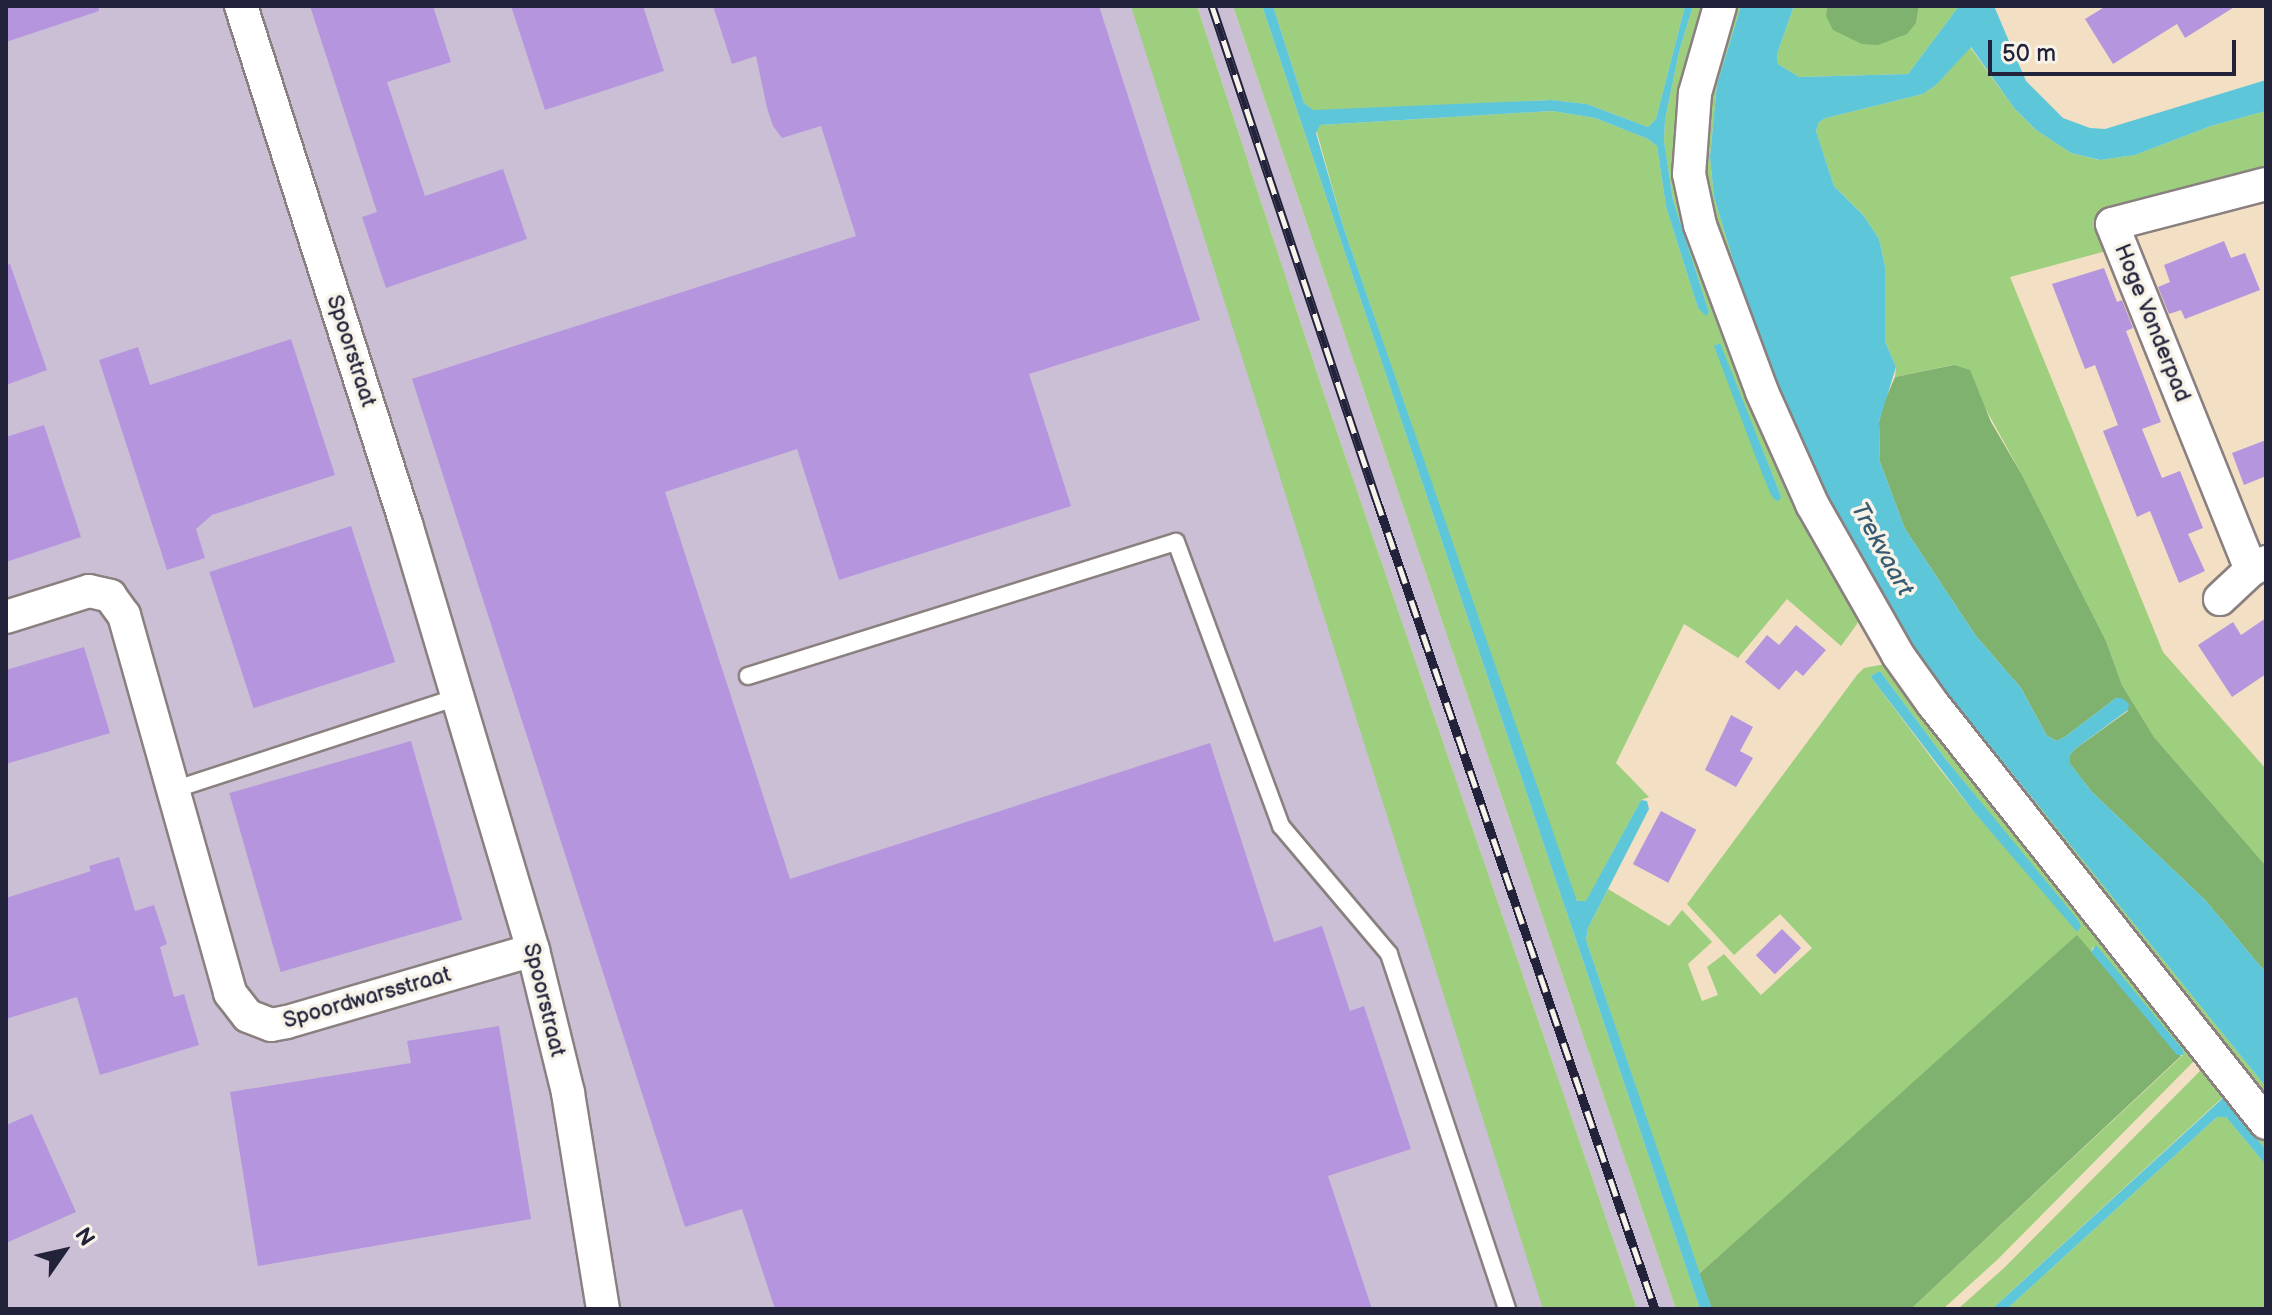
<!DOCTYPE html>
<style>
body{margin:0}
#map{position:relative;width:2272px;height:1315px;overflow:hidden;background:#f3dfc3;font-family:"Balsamiq Sans",sans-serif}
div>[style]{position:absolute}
.industrial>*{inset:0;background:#cbbfd5}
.green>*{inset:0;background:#9ecf7f}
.forest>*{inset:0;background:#7eb26e}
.water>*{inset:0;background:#5dc6d8}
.building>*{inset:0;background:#b596de;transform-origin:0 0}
.roads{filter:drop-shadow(2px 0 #8a807f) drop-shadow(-2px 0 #8a807f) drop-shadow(0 2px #8a807f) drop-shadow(0 -2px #8a807f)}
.service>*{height:16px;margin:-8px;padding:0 8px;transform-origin:8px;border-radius:8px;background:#fff}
.minor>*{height:32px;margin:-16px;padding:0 16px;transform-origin:16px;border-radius:16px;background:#fff}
.rail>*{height:9px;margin-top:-4.5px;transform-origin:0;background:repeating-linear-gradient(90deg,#f7f3e8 0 18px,#22223b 0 36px);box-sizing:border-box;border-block:2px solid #22223b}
span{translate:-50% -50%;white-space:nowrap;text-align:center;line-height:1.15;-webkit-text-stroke:7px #f7f3e8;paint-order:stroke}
.street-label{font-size:22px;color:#22223b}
.water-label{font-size:24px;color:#375b72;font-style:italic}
.frame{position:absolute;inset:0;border:8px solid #22223b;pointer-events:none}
.north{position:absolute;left:24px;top:1211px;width:80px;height:80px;-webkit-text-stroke:6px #f7f3e8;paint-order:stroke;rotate:56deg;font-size:22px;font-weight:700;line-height:32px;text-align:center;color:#22223b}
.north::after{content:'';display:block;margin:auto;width:28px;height:36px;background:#22223b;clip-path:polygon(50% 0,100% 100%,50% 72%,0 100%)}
.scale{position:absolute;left:1988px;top:40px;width:248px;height:36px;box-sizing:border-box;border:4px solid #22223b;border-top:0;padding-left:10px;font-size:24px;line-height:28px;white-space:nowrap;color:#22223b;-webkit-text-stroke:6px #f7f3e8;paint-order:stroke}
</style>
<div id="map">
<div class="industrial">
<i style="clip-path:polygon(6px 6px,1163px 6px,1599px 1309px,6px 1309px)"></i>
<i style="clip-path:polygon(1197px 6px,1233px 6px,1676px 1309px,1637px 1309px,1324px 394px)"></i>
</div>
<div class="green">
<i style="clip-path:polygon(1131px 6px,1197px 6px,1324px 394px,1637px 1309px,1543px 1309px)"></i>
<i style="clip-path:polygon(1233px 6px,1262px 6px,1700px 1309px,1676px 1309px)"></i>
<i style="clip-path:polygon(1273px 6px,1685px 6px,1656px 119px,1648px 127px,1587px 104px,1551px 100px,1313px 111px,1304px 103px)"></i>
<i style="clip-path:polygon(evenodd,1693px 6px,1712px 6px,1682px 136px,1862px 611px,1857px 624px,1841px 646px,1787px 599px,1738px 658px,1684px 624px,1616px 763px,1649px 797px,1641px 800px,1586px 902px,1580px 903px,1574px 897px,1344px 229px,1316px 129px,1320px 125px,1552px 111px,1595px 118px,1648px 139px,1657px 146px,1666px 207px,1698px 308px,1709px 312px,1673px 200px,1664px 141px,1665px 120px,1679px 52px,1693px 6px,1719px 343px,1781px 496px,1776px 501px,1715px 346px,1719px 343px)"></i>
<i style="clip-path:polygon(1728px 6px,1741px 6px,1717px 84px,1710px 157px,1714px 197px,1746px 303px,1877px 588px,1933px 675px,2266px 1087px,2266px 1111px,1976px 749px,1818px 501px,1697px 173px,1713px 54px)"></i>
<i style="clip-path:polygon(1794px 6px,1827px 6px,1826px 16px,1916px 23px,1919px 6px,1959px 6px,1908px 74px,1799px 77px,1778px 64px,1777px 54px)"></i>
<i style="clip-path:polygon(1970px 47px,2014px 108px,2036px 130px,2071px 153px,2099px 160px,2135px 155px,2211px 126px,2266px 111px,2266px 172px,2099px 218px,2110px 250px,2010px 277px,2163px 652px,2266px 769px,2266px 866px,2154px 737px,2122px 685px,2106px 641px,2022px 475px,1983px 404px,1953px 365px,1895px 377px,1896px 367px,1885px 341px,1885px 266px,1879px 239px,1864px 216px,1834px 186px,1816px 131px,1819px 122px,1826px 118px,1923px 94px,1936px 85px)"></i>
<i style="clip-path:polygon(evenodd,1891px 663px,2199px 1056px,1997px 1260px,1943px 1309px,1911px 1309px,2183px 1055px,2093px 947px,2091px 952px,2077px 936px,1699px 1274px,1586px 940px,1588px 928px,1608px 889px,1669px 926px,1682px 910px,1712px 942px,1688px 964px,1702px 1001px,1718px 995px,1707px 967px,1724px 954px,1761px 995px,1812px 948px,1780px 914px,1734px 955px,1687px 904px,1857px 675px,1864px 668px,1891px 663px,1880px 671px,1947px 761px,2081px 926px,1974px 812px,1939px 768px,1870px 676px,1880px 671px)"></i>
<i style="clip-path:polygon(2204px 1067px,2266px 1135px,2266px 1150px,2222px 1098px,1992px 1309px,1958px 1309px,2004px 1268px)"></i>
<i style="clip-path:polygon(2217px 1117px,2226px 1117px,2266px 1165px,2266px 1309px,2007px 1309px)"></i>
</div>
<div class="forest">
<i style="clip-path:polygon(1827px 6px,1919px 6px,1916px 23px,1907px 34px,1878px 45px,1862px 44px,1833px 30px,1826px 16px)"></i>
<i style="clip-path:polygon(1954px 365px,1970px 370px,1991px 422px,2022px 475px,2106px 641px,2122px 685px,2154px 737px,2266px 866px,2266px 973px,2206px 901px,2092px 792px,2070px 764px,2070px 755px,2075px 749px,2128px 711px,2116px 698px,2066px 736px,2057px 741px,2047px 736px,2021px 688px,1976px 636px,1905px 529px,1880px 462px,1879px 422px,1883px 405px,1895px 377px)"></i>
<i style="clip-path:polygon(2077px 935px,2181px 1056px,1911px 1309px,1712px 1309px,1699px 1274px)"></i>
</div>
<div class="water">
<i style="clip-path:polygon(1262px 6px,1273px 6px,1304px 103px,1313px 110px,1551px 100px,1587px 104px,1648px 127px,1656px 119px,1685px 6px,1693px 6px,1679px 52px,1665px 120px,1664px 141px,1673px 200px,1709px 312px,1706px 316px,1698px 308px,1666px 207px,1657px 146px,1648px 139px,1595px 118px,1552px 111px,1320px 125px,1316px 133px,1344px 229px,1577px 901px,1586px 901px,1641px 800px,1647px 801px,1649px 809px,1588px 928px,1586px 940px,1712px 1309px,1700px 1309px)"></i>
<i style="clip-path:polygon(1741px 6px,1794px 6px,1777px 54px,1778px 64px,1799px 77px,1908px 74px,1959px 6px,1994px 6px,2026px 81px,2063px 118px,2090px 128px,2105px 129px,2266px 80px,2266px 111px,2211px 126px,2135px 155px,2100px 160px,2071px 153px,2036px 130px,2014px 108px,1971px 47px,1936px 85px,1923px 94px,1826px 118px,1819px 122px,1816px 131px,1834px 186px,1864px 216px,1879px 239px,1885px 266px,1885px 341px,1896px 367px,1879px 422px,1880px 462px,1905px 529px,1976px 636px,2021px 688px,2047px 736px,2057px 741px,2066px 736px,2116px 698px,2122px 698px,2129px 704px,2128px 710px,2075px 749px,2070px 755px,2070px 764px,2092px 792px,2206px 901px,2266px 973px,2266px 1087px,1933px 675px,1877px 588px,1828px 500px,1789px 419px,1746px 303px,1714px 197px,1710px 157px,1717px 84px)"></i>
<i style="clip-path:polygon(1720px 343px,1781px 496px,1780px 500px,1776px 501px,1771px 495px,1756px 458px,1714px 346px)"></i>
<i style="clip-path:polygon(1880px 671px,1947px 761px,2078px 920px,2081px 926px,2077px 932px,1974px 812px,1870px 676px)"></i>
<i style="clip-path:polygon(2096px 945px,2183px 1050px,2183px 1055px,2177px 1055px,2091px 952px)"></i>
<i style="clip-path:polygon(2223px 1098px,2266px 1150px,2266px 1165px,2226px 1117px,2217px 1117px,2007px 1309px,1992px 1309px)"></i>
</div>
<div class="building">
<i style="clip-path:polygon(6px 6px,98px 6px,99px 11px,6px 42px)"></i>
<i style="clip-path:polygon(310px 6px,433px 6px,451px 62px,387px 82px,425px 196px,503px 169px,527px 239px,386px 288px,362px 217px,377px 212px)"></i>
<i style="clip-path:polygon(511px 6px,643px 6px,664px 71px,545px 110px)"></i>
<i style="clip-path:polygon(713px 6px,1099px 6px,1200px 320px,1029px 374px,1071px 506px,839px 580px,797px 449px,665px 492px,790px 879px,1210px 743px,1274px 942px,1322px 926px,1350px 1011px,1364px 1006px,1411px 1149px,1328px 1176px,1372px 1309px,775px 1309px,742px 1209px,685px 1227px,412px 379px,856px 236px,821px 126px,782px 138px,773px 126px,767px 108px,756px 56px,732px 64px)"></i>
<i style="clip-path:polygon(2106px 6px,2236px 6px,2185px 38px,2177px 24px,2113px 64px,2085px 19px)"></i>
<i style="clip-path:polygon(2224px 241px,2231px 258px,2245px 253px,2260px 290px,2185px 319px,2181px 310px,2169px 314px,2158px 287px,2170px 282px,2164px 265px)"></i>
<i style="clip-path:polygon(10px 264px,47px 370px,6px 385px,6px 265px)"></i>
<i style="clip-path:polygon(2104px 268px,2117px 302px,2122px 300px,2133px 328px,2126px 331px,2161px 422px,2142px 429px,2162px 478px,2180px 471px,2203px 528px,2188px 534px,2205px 571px,2179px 583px,2150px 511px,2137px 517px,2103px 431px,2118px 425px,2095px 365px,2085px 369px,2052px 284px)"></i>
<i style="clip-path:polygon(291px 339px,335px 475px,212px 515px,196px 529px,205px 558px,167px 570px,99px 360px,138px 347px,150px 385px)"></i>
<i style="clip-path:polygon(44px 425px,81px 537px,6px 562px,6px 437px)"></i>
<i style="clip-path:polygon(2266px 440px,2266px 476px,2244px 485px,2232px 453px)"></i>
<i style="left:351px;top:526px;width:143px;height:149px;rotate:72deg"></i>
<i style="clip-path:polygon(2266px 618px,2266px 674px,2232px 697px,2198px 645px,2233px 622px,2241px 635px)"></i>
<i style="clip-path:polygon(1796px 625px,1826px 650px,1803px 676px,1796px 670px,1779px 690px,1745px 662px,1767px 635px,1779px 645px)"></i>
<i style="clip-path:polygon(84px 647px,110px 733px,6px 764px,6px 670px)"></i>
<i style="clip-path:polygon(1731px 715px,1753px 727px,1740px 751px,1753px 758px,1736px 787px,1705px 770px)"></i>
<i style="left:411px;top:741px;width:186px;height:189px;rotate:74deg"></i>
<i style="left:1661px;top:811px;width:40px;height:60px;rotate:28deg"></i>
<i style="clip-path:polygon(119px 857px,135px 911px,154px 905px,167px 944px,160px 947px,174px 997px,184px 994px,199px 1045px,100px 1075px,77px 997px,6px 1019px,6px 898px,91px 871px,89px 866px)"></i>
<i style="left:1782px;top:929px;width:27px;height:37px;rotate:45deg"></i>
<i style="clip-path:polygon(499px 1026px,531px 1219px,258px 1266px,230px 1092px,411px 1063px,407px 1041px)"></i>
<i style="clip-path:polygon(32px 1114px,76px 1212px,6px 1243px,6px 1125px)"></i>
</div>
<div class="roads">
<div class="service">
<i style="left:748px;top:676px;width:448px;rotate:-17.4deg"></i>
<i style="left:1176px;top:542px;width:303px;rotate:69.7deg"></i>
<i style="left:1281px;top:826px;width:167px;rotate:49.8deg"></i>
<i style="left:1389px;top:954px;width:374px;rotate:71.6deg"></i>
<i style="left:173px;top:790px;width:300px;rotate:-18.1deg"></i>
</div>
<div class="minor">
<i style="left:241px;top:6px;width:544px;rotate:72.33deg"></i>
<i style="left:406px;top:524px;width:445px;rotate:73.4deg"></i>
<i style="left:533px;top:950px;width:147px;rotate:76.2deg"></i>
<i style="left:568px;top:1093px;width:219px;rotate:80.8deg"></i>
<i style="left:1720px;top:6px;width:91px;rotate:106deg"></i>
<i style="left:1695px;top:93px;width:81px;rotate:94.2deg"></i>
<i style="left:1689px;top:174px;width:52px;rotate:77.8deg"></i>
<i style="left:1700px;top:225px;width:178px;rotate:69.6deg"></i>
<i style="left:1762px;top:392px;width:123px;rotate:65.9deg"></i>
<i style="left:1812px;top:504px;width:174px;rotate:60.3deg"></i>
<i style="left:1898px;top:655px;width:60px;rotate:54.5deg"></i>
<i style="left:1933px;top:704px;width:535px;rotate:51.52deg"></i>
<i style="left:2266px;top:184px;width:159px;rotate:165.4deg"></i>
<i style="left:2112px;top:224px;width:373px;rotate:68.1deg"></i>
<i style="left:2251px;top:570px;width:17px;rotate:-28deg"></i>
<i style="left:2220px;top:599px;width:42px;rotate:-43.1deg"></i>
<i style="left:6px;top:617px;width:87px;rotate:-17.4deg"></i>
<i style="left:89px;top:591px;width:22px;rotate:13deg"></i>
<i style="left:110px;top:596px;width:24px;rotate:54deg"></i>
<i style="left:124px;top:615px;width:393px;rotate:74.3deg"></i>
<i style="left:230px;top:993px;width:29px;rotate:52deg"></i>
<i style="left:248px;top:1016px;width:25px;rotate:21deg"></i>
<i style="left:271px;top:1025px;width:16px;rotate:-11deg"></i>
<i style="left:287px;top:1022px;width:256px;rotate:-16.3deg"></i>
</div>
</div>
<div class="rail">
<i style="left:1212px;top:6px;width:519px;rotate:71.57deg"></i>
<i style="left:1376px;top:498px;width:858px;rotate:71.02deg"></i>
</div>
<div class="street-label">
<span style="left:2152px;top:323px;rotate:68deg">Hoge Vonderpad</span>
<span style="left:351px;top:351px;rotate:72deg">Spoorstraat</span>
<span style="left:367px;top:998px;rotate:-16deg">Spoordwarsstraat</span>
<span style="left:544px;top:1000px;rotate:76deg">Spoorstraat</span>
</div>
<div class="water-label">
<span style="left:1882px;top:549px;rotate:61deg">Trekvaart</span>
</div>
<div class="frame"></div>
<div class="north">N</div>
<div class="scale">50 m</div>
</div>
